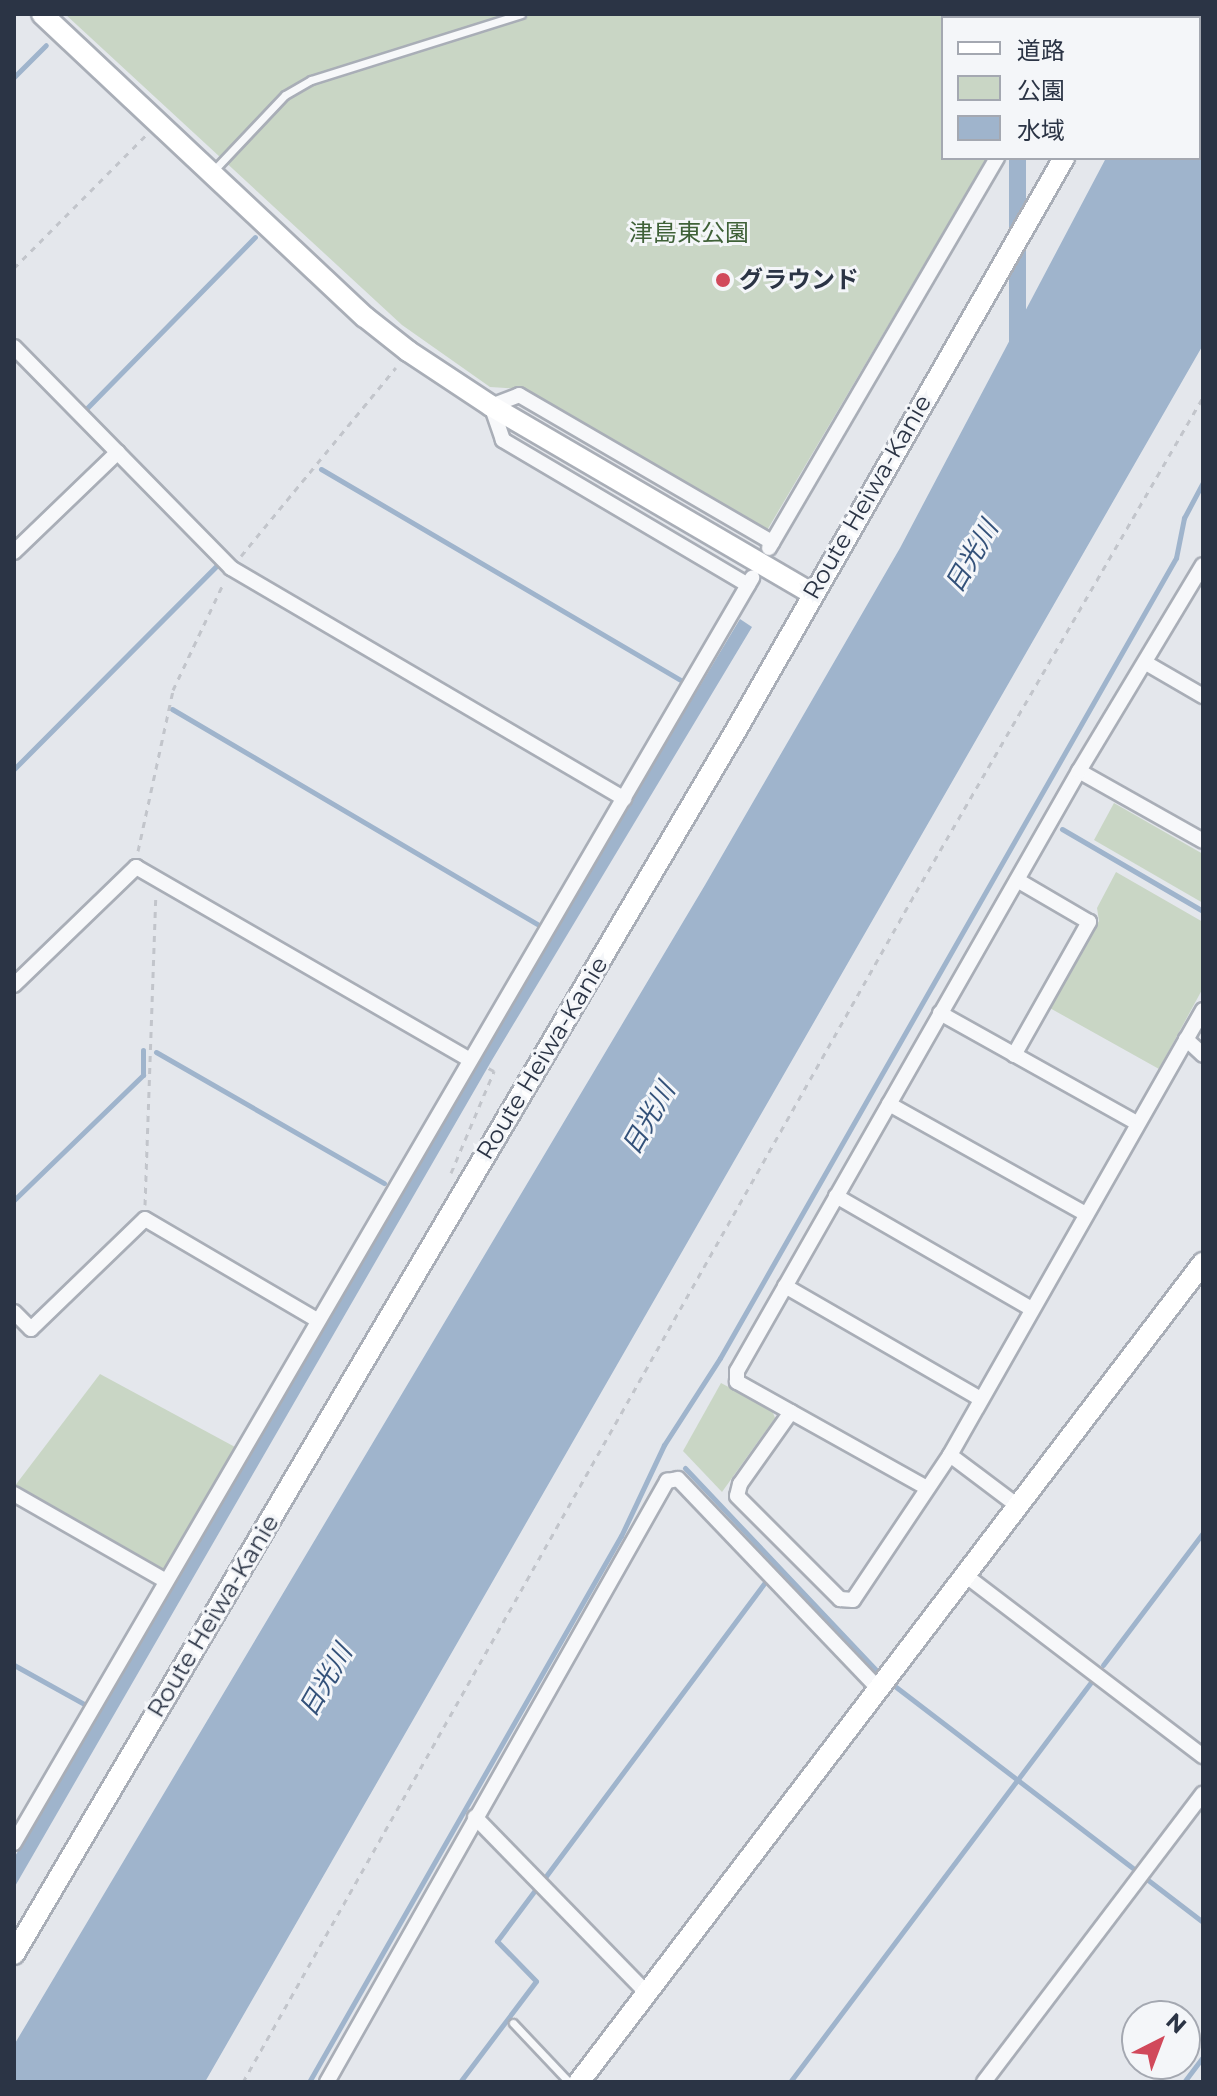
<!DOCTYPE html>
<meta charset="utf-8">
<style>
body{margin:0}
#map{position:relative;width:1217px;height:2096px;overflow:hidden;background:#e4e7ec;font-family:Montserrat,"Noto Sans JP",sans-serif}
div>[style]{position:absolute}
.green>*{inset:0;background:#c9d6c5}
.water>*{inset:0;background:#9fb4cc;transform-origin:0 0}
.stream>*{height:5px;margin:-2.5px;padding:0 2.5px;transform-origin:2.5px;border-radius:2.5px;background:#9fb4cc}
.path>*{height:3px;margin-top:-1.5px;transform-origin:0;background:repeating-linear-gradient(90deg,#c2c5cb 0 6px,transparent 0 12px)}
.roads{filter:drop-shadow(2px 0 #a9aeb7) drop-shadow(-2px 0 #a9aeb7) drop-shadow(0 2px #a9aeb7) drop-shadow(0 -2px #a9aeb7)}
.lane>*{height:7px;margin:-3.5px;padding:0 3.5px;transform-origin:3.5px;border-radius:3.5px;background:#f7f8fa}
.street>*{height:14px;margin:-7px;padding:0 7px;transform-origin:7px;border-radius:7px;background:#f7f8fa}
.secondary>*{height:20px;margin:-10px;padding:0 10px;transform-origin:10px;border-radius:10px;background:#fff}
.dots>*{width:22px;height:22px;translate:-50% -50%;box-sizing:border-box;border:4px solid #f4f6f9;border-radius:50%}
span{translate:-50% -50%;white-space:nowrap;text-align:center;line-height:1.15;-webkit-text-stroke:6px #f4f6f9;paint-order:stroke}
.park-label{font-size:24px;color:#3f6138}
.poi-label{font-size:24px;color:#2b3445;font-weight:700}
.left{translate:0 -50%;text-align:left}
.street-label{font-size:24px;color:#2b3445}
.water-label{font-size:26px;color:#34527a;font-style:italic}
.frame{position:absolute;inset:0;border:16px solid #2b3445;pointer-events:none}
.legend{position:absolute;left:941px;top:16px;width:260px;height:144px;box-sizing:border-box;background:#f4f6f9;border:2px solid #a4a8b1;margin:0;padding:10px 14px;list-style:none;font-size:24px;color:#2b3445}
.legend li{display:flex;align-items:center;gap:16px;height:40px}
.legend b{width:40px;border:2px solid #a4a8b1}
.north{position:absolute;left:1121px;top:2000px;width:80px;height:80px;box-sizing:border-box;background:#f4f6f9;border:2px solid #a4a8b1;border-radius:50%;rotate:42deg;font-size:22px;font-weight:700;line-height:32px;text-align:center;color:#2b3445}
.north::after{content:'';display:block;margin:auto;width:28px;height:36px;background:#d1495b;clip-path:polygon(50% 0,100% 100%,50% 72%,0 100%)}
</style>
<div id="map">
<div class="green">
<i style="clip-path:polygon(65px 14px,1071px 14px,943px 18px,943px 158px,987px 158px,766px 532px,523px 389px,490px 387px,402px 325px)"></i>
<i style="clip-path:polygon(1114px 803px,1203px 854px,1203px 903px,1094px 840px)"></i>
<i style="clip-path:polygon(1116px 872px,1203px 922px,1203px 988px,1159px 1069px,1048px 1007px,1099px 921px,1097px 908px)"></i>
<i style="clip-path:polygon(100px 1374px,235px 1447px,165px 1568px,155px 1569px,14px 1487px)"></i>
<i style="clip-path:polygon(721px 1383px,772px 1410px,775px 1418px,722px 1492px,683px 1451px)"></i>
</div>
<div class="water">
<i style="clip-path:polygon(1191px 14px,1203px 14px,1203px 345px,205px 2082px,14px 2082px,14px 2045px,705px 885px,900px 548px,1106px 158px,1199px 158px,1199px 18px,1189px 18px)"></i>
<i style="left:1009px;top:158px;width:17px;height:416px"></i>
<i style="clip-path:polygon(740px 619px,752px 627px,492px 1060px,14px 1888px,14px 1858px,463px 1081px)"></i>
</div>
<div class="stream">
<i style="left:14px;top:77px;width:45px;rotate:-45deg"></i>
<i style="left:86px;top:409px;width:241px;rotate:-45.5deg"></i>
<i style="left:321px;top:469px;width:421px;rotate:30.4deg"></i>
<i style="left:172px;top:709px;width:424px;rotate:30.5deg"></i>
<i style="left:14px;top:769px;width:291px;rotate:-45.1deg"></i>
<i style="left:1062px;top:829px;width:163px;rotate:30.2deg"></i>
<i style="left:156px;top:1052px;width:263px;rotate:29.9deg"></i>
<i style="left:14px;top:1200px;width:180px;rotate:-44.1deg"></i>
<i style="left:143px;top:1075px;width:25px;rotate:-90deg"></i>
<i style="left:685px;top:1468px;width:278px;rotate:46.6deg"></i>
<i style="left:14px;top:1665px;width:82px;rotate:29.1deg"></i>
<i style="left:1103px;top:1665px;width:166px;rotate:-52.9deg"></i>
<i style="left:896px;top:1687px;width:300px;rotate:37.4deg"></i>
<i style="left:546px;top:1876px;width:367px;rotate:-53.3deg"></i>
<i style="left:1148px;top:1880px;width:69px;rotate:37.4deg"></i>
<i style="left:309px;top:2082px;width:629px;rotate:-60.26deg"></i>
<i style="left:621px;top:1536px;width:101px;rotate:-64.7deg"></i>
<i style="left:664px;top:1445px;width:103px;rotate:-57.2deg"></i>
<i style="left:720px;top:1358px;width:921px;rotate:-60.32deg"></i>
<i style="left:1176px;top:558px;width:41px;rotate:-78.7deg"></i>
<i style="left:1184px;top:518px;width:40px;rotate:-62deg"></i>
<i style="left:460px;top:2082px;width:126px;rotate:-53deg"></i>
<i style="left:536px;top:1981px;width:56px;rotate:-134.3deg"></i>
<i style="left:497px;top:1941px;width:64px;rotate:-53.3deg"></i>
<i style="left:790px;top:2082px;width:501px;rotate:-53.04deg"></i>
<i style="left:1184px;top:2082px;width:31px;rotate:-53deg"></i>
</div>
<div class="path">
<i style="left:14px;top:268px;width:187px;rotate:-45.2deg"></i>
<i style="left:241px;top:556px;width:244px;rotate:-50.6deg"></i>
<i style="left:138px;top:851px;width:165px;rotate:-77.7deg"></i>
<i style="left:173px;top:690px;width:119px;rotate:-64.7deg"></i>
<i style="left:451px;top:1173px;width:111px;rotate:-67.1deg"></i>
<i style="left:494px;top:1071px;width:9px;rotate:-153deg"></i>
<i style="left:145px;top:1205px;width:308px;rotate:-88deg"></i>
<i style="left:243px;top:2082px;width:1367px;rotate:-60.51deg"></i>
<i style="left:916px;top:892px;width:572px;rotate:-59.89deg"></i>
</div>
<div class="roads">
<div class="lane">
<i style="left:947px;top:14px;width:7px;rotate:34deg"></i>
<i style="left:214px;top:170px;width:103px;rotate:-46.6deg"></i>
<i style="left:285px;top:95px;width:30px;rotate:-30deg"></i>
<i style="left:311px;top:80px;width:220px;rotate:-17.4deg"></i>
<i style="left:513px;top:2023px;width:81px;rotate:46.5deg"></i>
</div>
<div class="street">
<i style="left:1079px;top:18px;width:4px;rotate:-63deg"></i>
<i style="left:14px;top:347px;width:310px;rotate:45.5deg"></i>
<i style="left:231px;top:568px;width:456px;rotate:30.4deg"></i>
<i style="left:769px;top:548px;width:452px;rotate:-59.7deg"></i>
<i style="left:14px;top:552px;width:144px;rotate:-43.9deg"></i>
<i style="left:748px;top:585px;width:285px;rotate:-149.4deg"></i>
<i style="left:503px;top:440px;width:36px;rotate:-109deg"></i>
<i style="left:491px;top:406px;width:30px;rotate:-21deg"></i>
<i style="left:519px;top:395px;width:293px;rotate:30.2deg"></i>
<i style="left:1146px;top:663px;width:66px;rotate:30.1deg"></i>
<i style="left:1079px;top:771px;width:142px;rotate:29.4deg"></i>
<i style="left:14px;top:985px;width:170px;rotate:-44deg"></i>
<i style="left:136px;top:867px;width:384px;rotate:30deg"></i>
<i style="left:940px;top:1013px;width:226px;rotate:29.2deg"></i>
<i style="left:1186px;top:1039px;width:23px;rotate:43deg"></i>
<i style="left:1014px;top:1055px;width:153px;rotate:-60.6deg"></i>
<i style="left:1089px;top:922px;width:83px;rotate:-149.7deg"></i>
<i style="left:889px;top:1104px;width:226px;rotate:29.2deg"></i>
<i style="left:836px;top:1196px;width:226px;rotate:30deg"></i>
<i style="left:785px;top:1286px;width:226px;rotate:30deg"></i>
<i style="left:14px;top:1312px;width:24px;rotate:45deg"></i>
<i style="left:31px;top:1329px;width:158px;rotate:-44deg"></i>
<i style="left:145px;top:1219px;width:199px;rotate:30.4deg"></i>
<i style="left:791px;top:1412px;width:88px;rotate:125.3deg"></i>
<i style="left:740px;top:1484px;width:12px;rotate:104deg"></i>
<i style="left:737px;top:1496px;width:146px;rotate:45deg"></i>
<i style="left:840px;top:1599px;width:13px;rotate:4deg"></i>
<i style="left:853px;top:1600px;width:174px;rotate:-56.2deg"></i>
<i style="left:950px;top:1455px;width:512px;rotate:-60.38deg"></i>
<i style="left:950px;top:1455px;width:85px;rotate:36.9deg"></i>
<i style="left:927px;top:1488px;width:218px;rotate:-150.8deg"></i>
<i style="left:737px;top:1382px;width:11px;rotate:-90deg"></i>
<i style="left:737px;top:1371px;width:691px;rotate:-60.32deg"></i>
<i style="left:1079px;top:771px;width:240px;rotate:-59deg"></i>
<i style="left:14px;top:1494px;width:175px;rotate:29.8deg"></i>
<i style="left:965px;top:1575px;width:299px;rotate:37.3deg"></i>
<i style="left:475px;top:1817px;width:245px;rotate:45.7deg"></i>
<i style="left:14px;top:1843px;width:1465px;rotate:-59.74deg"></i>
<i style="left:327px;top:2082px;width:691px;rotate:-60.5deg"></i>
<i style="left:667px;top:1481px;width:11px;rotate:-10deg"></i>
<i style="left:678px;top:1479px;width:291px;rotate:46.3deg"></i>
<i style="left:984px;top:2082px;width:362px;rotate:-52.8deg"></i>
</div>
<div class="secondary">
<i style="left:42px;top:14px;width:443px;rotate:43.2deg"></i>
<i style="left:365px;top:317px;width:55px;rotate:38.3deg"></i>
<i style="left:408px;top:351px;width:100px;rotate:33.5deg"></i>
<i style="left:491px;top:406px;width:371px;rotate:30.3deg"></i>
<i style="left:1145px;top:18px;width:4px;rotate:-63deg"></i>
<i style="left:14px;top:1954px;width:1419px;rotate:-59.46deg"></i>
<i style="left:735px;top:732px;width:662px;rotate:-60.18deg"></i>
<i style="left:579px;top:2082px;width:1030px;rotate:-52.7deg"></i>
</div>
</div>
<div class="dots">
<i style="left:723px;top:280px;background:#d1495b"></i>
</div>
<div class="park-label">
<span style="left:689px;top:233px">津島東公園</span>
</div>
<div class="poi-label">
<span class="left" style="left:739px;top:280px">グラウンド</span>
</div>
<div class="street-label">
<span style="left:867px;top:497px;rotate:-60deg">Route Heiwa-Kanie</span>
<span style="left:542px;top:1058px;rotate:-59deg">Route Heiwa-Kanie</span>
<span style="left:213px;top:1616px;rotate:-59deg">Route Heiwa-Kanie</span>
</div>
<div class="water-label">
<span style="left:972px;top:557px;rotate:-60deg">日光川</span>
<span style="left:649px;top:1119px;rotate:-60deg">日光川</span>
<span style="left:326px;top:1681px;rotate:-60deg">日光川</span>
</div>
<div class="frame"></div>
<ul class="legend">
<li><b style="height:10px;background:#fff"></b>道路</li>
<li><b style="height:22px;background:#c9d6c5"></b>公園</li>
<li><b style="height:22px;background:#9fb4cc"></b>水域</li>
</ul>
<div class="north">N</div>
</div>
